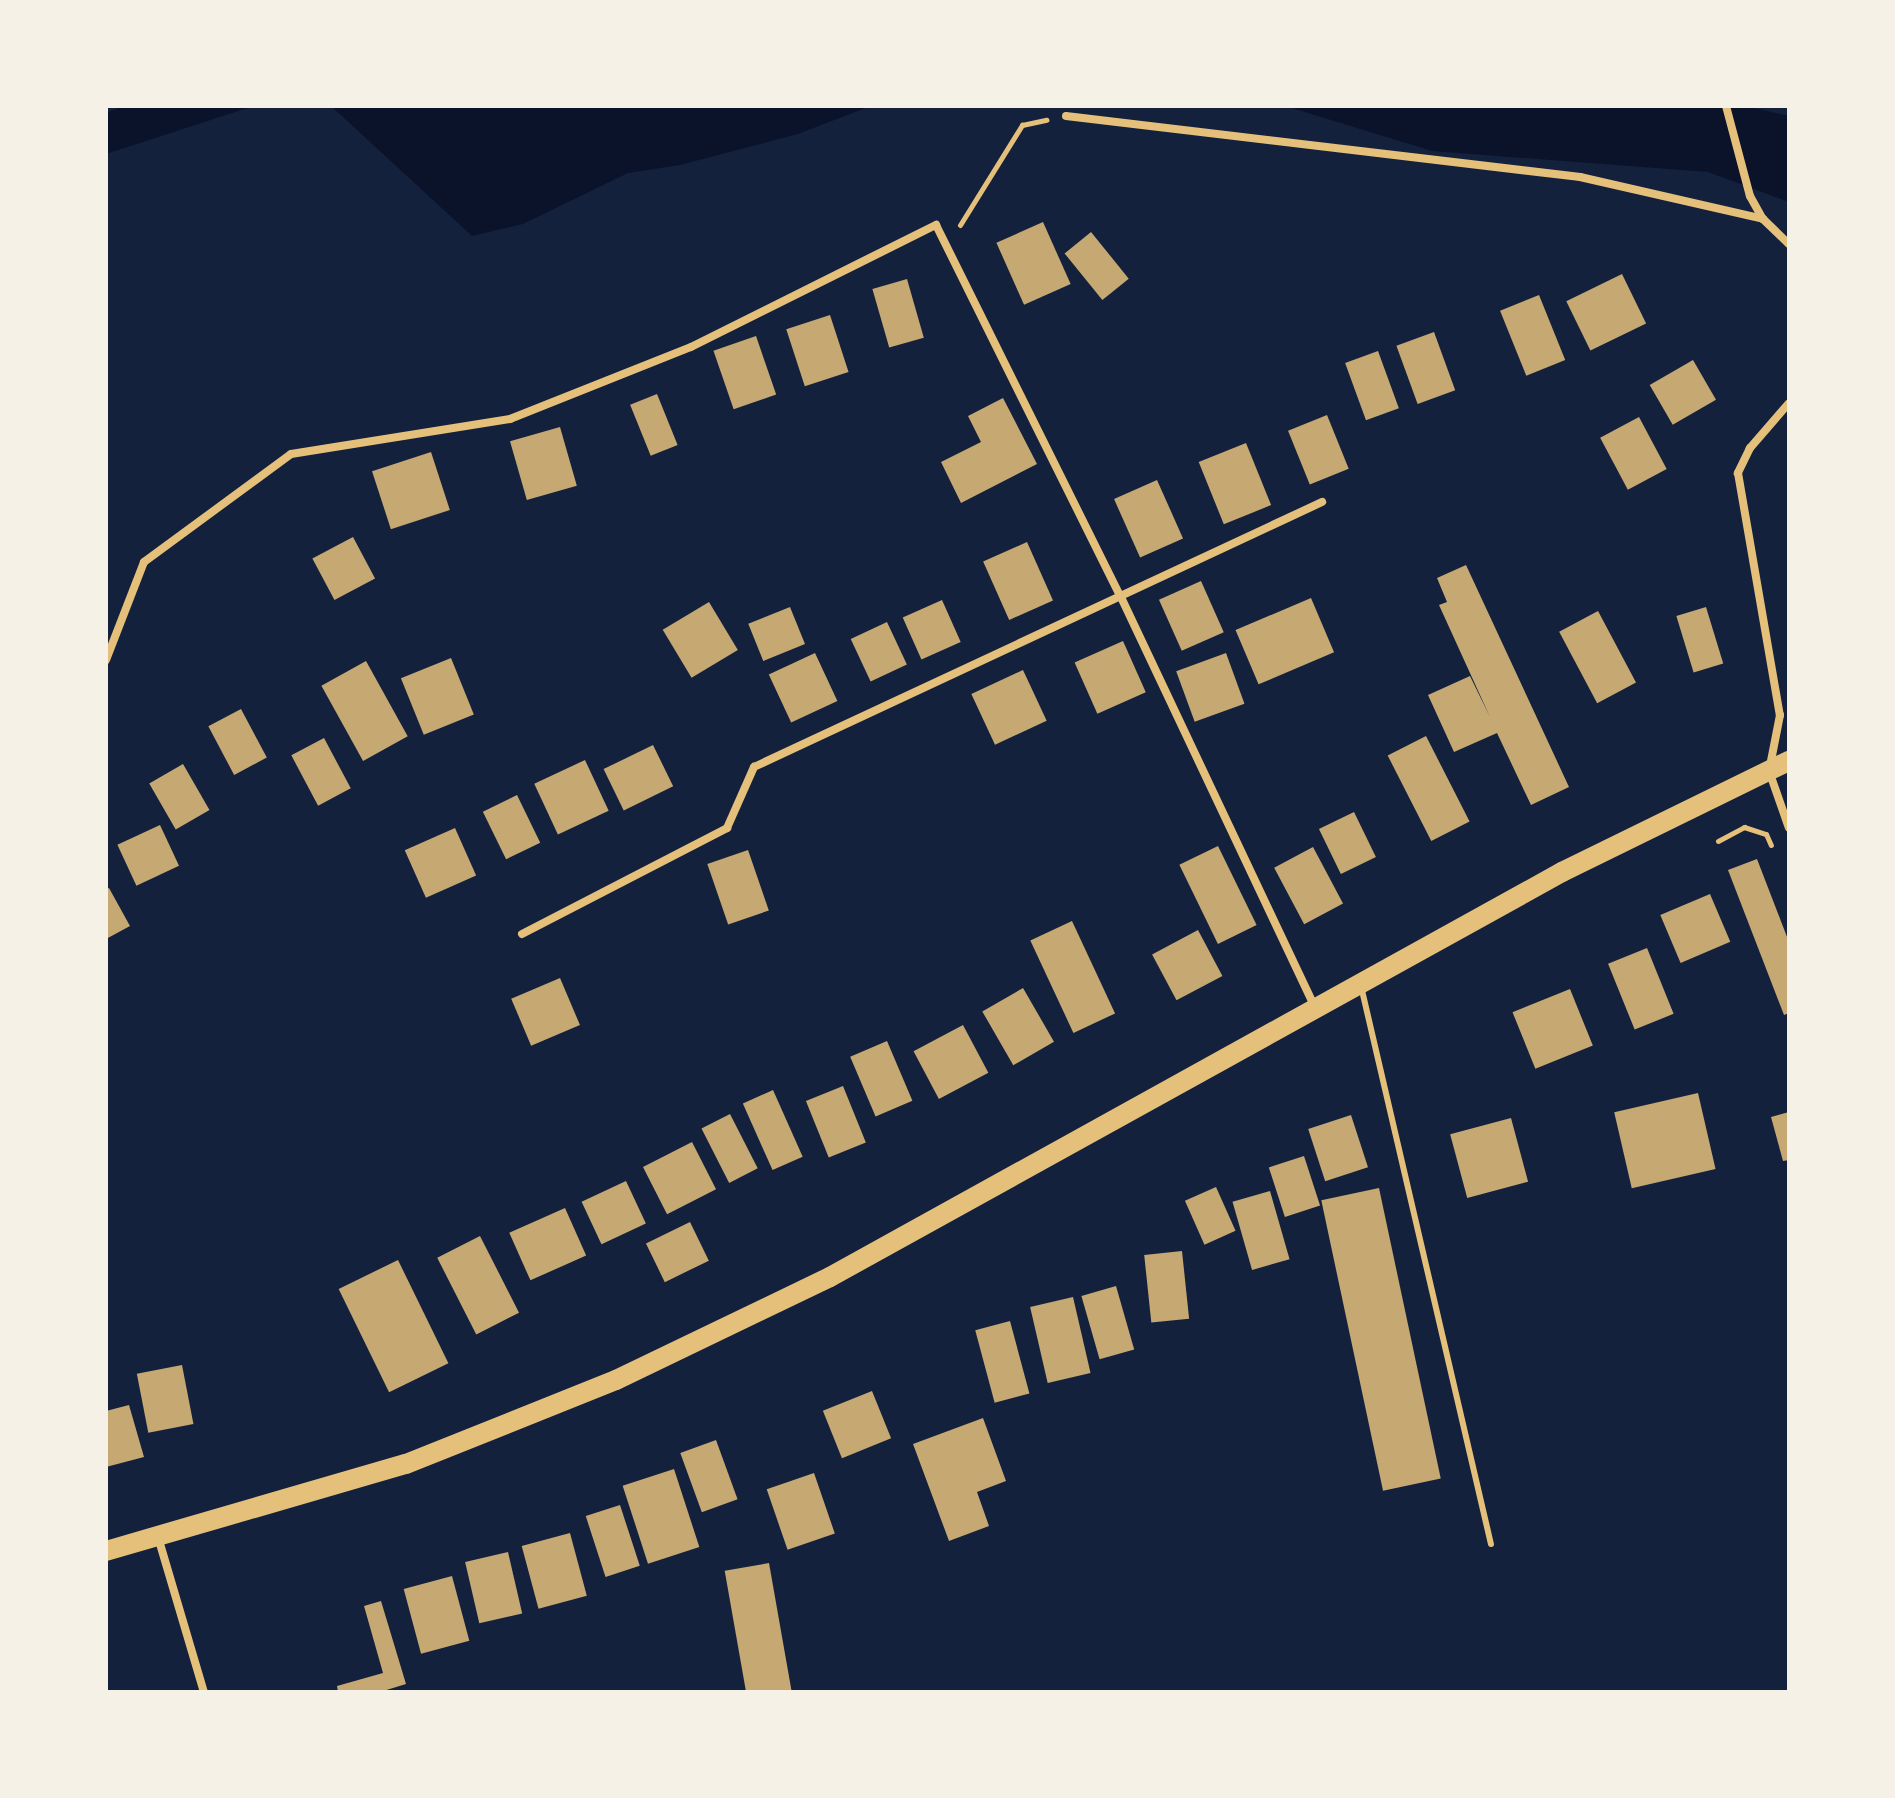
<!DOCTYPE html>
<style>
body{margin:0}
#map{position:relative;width:1895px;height:1798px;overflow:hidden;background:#14213d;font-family:Raleway,sans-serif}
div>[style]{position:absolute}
.water>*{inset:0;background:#0b132b}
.building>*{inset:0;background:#c6a872;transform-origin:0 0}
.path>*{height:5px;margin:-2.5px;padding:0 2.5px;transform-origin:2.5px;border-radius:2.5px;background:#e5c07b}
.service>*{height:6px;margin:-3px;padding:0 3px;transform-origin:3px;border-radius:3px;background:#e5c07b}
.minor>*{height:8px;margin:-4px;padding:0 4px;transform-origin:4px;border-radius:4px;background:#e5c07b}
.primary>*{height:20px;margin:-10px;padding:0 10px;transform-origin:10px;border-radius:10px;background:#e5c07b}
span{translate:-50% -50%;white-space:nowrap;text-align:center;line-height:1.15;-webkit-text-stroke:7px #f6f1e7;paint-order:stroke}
.frame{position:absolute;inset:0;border:108px solid #f6f1e7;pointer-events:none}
</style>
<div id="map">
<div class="water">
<i style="clip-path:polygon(123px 106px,254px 106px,106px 154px,106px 113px)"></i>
<i style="clip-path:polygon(331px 106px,871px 106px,798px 134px,680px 165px,628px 173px,523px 224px,472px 236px)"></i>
<i style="clip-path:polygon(1285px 106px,1746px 106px,1789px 116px,1789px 202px,1708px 172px,1432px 151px)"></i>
</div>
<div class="building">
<i style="left:1043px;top:222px;width:68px;height:51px;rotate:66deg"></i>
<i style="left:1091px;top:232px;width:60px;height:34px;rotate:51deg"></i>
<i style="left:1622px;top:274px;width:55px;height:62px;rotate:64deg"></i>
<i style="left:907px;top:279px;width:61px;height:36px;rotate:74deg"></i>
<i style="left:1539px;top:295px;width:70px;height:42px;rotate:68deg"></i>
<i style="left:830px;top:315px;width:60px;height:46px;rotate:72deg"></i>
<i style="left:1434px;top:332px;width:62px;height:40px;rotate:70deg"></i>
<i style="left:756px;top:336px;width:62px;height:45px;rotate:71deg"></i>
<i style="left:1378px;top:351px;width:61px;height:35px;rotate:70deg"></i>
<i style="left:1693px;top:360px;width:46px;height:50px;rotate:60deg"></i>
<i style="left:657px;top:394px;width:55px;height:29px;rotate:68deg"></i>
<i style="clip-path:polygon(1003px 398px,1037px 464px,961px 503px,941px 462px,981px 442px,968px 416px)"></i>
<i style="left:1327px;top:415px;width:58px;height:42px;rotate:68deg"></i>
<i style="left:1639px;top:417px;width:59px;height:44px;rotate:62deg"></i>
<i style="left:560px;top:427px;width:61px;height:52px;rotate:74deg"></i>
<i style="left:1246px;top:443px;width:67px;height:51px;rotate:68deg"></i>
<i style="left:431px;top:452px;width:61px;height:62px;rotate:72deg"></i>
<i style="left:1157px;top:480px;width:64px;height:47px;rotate:66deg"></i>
<i style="left:353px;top:537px;width:47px;height:46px;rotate:62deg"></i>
<i style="left:1027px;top:542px;width:64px;height:48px;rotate:66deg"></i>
<i style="clip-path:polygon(1466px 565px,1569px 787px,1531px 805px,1497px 733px,1454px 752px,1428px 695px,1470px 676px,1490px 717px,1439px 605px,1447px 602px,1437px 578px)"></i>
<i style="left:1201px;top:581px;width:56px;height:46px;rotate:66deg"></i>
<i style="left:1311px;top:598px;width:59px;height:82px;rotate:67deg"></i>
<i style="left:942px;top:600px;width:46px;height:43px;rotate:66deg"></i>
<i style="left:709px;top:602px;width:56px;height:54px;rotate:59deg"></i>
<i style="left:790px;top:607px;width:40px;height:45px;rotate:68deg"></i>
<i style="left:1706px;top:607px;width:59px;height:31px;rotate:73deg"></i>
<i style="left:1598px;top:611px;width:81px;height:44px;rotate:62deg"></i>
<i style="left:887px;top:622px;width:47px;height:40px;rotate:65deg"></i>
<i style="left:1123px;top:641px;width:56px;height:53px;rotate:66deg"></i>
<i style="left:815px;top:653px;width:53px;height:51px;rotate:65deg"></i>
<i style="left:1226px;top:653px;width:54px;height:53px;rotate:70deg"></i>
<i style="left:451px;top:658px;width:61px;height:54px;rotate:68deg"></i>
<i style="left:366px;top:661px;width:86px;height:51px;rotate:61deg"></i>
<i style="left:1023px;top:670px;width:56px;height:57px;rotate:65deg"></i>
<i style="left:241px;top:709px;width:55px;height:37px;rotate:62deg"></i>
<i style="left:1426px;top:736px;width:96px;height:43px;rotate:63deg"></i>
<i style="left:324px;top:738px;width:57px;height:37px;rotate:62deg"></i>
<i style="left:653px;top:745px;width:46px;height:55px;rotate:64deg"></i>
<i style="left:585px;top:760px;width:56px;height:56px;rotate:65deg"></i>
<i style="left:183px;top:764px;width:53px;height:39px;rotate:60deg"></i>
<i style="left:517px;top:795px;width:53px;height:38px;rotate:64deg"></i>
<i style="left:1354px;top:812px;width:50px;height:39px;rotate:64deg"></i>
<i style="left:160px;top:825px;width:45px;height:47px;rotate:65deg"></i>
<i style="left:455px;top:828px;width:52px;height:55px;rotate:66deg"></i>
<i style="left:1218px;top:846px;width:88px;height:43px;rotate:64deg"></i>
<i style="left:1313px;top:847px;width:64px;height:44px;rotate:62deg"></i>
<i style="left:748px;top:850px;width:64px;height:43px;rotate:71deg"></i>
<i style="clip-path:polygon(1757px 859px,1789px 942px,1789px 1013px,1784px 1015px,1728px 870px)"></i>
<i style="clip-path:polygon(109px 888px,130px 926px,106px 939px,106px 889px)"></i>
<i style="left:1710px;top:894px;width:52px;height:54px;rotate:67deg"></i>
<i style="left:1072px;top:921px;width:102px;height:46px;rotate:65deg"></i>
<i style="left:1198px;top:930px;width:52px;height:52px;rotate:62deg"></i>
<i style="left:1647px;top:948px;width:71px;height:42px;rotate:68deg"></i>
<i style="left:560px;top:978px;width:51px;height:53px;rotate:67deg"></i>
<i style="left:1023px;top:988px;width:62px;height:47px;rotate:60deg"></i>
<i style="left:1570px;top:989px;width:61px;height:62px;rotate:68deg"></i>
<i style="left:963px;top:1025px;width:54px;height:56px;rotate:62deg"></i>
<i style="left:887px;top:1041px;width:65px;height:40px;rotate:67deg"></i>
<i style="left:843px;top:1086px;width:61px;height:40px;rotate:68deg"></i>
<i style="left:773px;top:1090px;width:73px;height:33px;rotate:66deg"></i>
<i style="left:1698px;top:1093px;width:78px;height:86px;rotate:77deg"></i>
<i style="clip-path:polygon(1789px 1112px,1789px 1160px,1783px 1161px,1771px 1117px)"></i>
<i style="left:730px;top:1114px;width:61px;height:32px;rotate:63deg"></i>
<i style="left:1351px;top:1115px;width:55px;height:45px;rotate:72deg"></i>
<i style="left:1511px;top:1118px;width:66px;height:63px;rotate:75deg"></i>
<i style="left:692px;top:1142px;width:53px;height:55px;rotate:63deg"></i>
<i style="left:1304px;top:1156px;width:52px;height:37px;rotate:72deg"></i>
<i style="left:626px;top:1181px;width:47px;height:49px;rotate:65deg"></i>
<i style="left:1216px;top:1187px;width:48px;height:34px;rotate:66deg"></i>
<i style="left:1379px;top:1188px;width:297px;height:59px;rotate:78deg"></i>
<i style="left:1270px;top:1191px;width:71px;height:39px;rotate:74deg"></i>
<i style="left:565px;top:1208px;width:52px;height:61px;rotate:66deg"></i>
<i style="left:690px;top:1222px;width:43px;height:49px;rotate:64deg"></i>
<i style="left:480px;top:1236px;width:86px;height:48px;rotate:63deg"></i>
<i style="left:1182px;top:1251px;width:68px;height:38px;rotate:84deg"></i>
<i style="left:398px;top:1260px;width:115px;height:66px;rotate:64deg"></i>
<i style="left:1116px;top:1286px;width:66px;height:36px;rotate:74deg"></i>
<i style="left:1073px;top:1297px;width:78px;height:44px;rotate:77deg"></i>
<i style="left:1010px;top:1321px;width:75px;height:36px;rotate:75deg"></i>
<i style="left:182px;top:1365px;width:60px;height:46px;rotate:79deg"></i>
<i style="left:872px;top:1391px;width:51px;height:53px;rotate:68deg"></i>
<i style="clip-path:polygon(129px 1405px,144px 1457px,106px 1467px,106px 1411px)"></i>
<i style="clip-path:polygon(983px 1418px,1006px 1481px,977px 1492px,989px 1526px,949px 1541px,913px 1444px)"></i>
<i style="left:716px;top:1440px;width:63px;height:38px;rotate:70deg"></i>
<i style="left:674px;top:1469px;width:82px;height:54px;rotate:72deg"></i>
<i style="left:814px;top:1473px;width:64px;height:50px;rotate:71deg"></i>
<i style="left:620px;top:1505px;width:64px;height:36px;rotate:72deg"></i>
<i style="left:570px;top:1533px;width:65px;height:50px;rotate:75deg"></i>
<i style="left:508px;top:1552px;width:63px;height:44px;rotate:77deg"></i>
<i style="left:769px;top:1563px;width:131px;height:45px;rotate:80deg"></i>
<i style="left:452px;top:1576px;width:67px;height:50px;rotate:75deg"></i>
<i style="clip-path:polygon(381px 1601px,406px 1684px,380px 1692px,338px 1692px,337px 1686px,383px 1673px,364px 1606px)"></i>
</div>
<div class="path">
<i style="left:960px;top:225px;width:118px;rotate:-58.2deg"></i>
<i style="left:1022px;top:125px;width:25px;rotate:-12deg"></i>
<i style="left:1718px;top:841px;width:30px;rotate:-28deg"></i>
<i style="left:1744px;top:827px;width:23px;rotate:18deg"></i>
<i style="left:1766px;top:834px;width:12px;rotate:66deg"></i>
</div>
<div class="service">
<i style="left:1361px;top:986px;width:573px;rotate:76.89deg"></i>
</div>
<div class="minor">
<i style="left:1726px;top:106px;width:93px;rotate:75.1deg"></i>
<i style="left:1750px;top:196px;width:26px;rotate:61deg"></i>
<i style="left:1763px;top:219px;width:36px;rotate:44deg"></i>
<i style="left:1066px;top:116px;width:518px;rotate:6.77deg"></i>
<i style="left:1580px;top:177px;width:188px;rotate:12.9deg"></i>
<i style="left:1789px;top:403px;width:60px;rotate:130.9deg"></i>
<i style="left:1750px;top:448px;width:28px;rotate:116deg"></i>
<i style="left:1738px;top:473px;width:246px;rotate:80.2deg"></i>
<i style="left:1780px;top:715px;width:57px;rotate:101.1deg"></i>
<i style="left:1769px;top:771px;width:60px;rotate:70.7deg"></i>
<i style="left:106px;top:660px;width:105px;rotate:-68.8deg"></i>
<i style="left:144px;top:562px;width:182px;rotate:-36.3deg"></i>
<i style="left:291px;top:454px;width:222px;rotate:-9.1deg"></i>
<i style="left:510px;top:419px;width:195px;rotate:-21.7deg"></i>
<i style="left:691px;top:347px;width:274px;rotate:-26.5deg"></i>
<i style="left:936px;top:225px;width:413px;rotate:63.6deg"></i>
<i style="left:1120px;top:595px;width:456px;rotate:64.7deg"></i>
<i style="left:522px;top:934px;width:231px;rotate:-27.3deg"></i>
<i style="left:727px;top:828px;width:67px;rotate:-66.1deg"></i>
<i style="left:754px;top:767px;width:627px;rotate:-25.01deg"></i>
<i style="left:158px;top:1537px;width:162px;rotate:73.5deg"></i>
</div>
<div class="primary">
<i style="left:106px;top:1551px;width:312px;rotate:-16.2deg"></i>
<i style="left:406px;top:1464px;width:226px;rotate:-21.8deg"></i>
<i style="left:616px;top:1380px;width:237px;rotate:-25.7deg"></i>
<i style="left:830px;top:1277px;width:837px;rotate:-28.95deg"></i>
<i style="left:1562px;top:872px;width:253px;rotate:-26.1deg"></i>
</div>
<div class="frame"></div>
</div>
